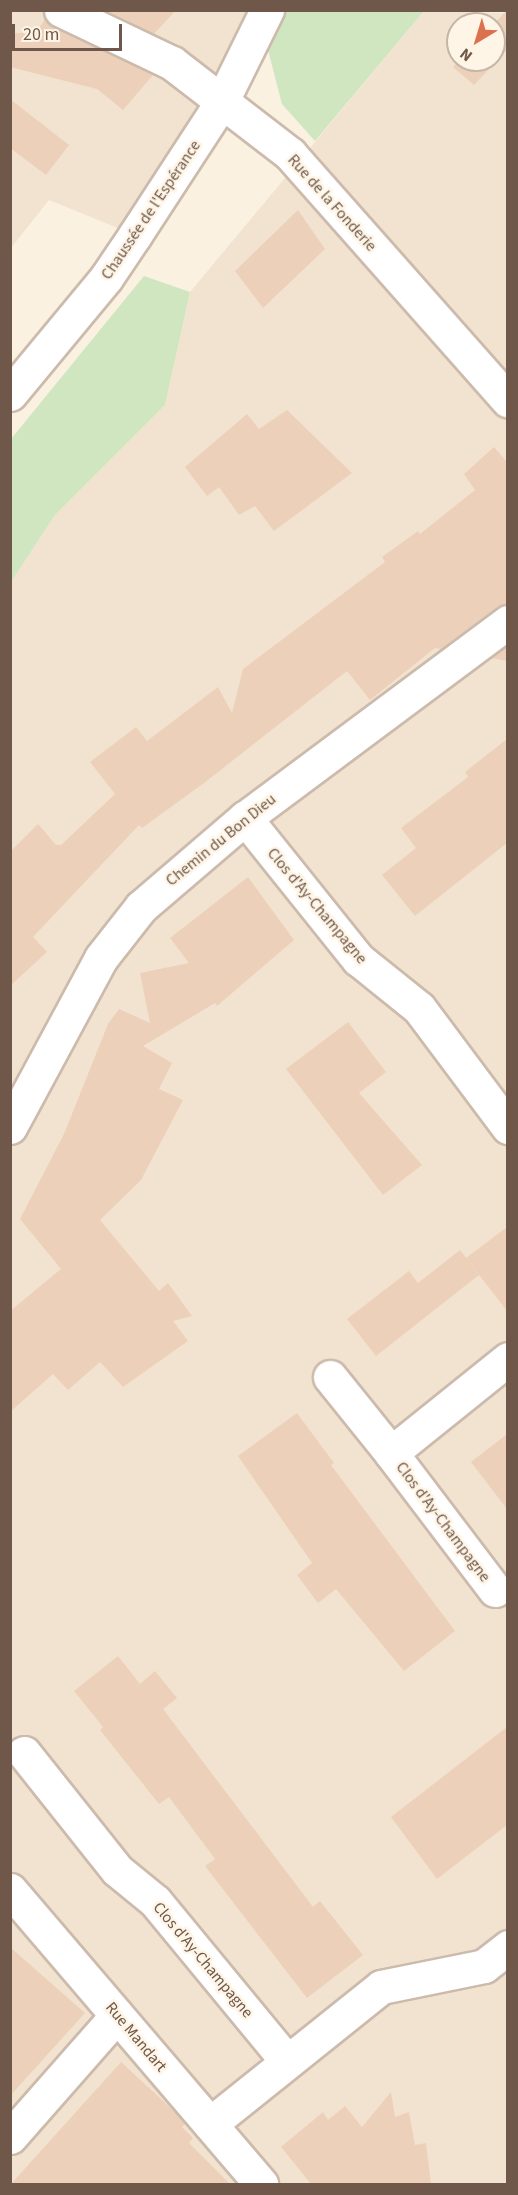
<!DOCTYPE html>
<meta charset="utf-8">
<style>
body{margin:0}
#map{position:relative;width:518px;height:2195px;overflow:hidden;background:#faf1e1;font-family:"Source Sans 3",sans-serif}
div>[style]{position:absolute}
.residential>*{inset:0;background:#f1e3d0}
.green>*{inset:0;background:#cfe6c1}
.building>*{inset:0;background:#edd0ba}
.roads{filter:drop-shadow(2px 0 #ccbbac) drop-shadow(-2px 0 #ccbbac) drop-shadow(0 2px #ccbbac) drop-shadow(0 -2px #ccbbac)}
.minor>*{height:33px;margin:-16.5px;padding:0 16.5px;transform-origin:16.5px;border-radius:16.5px;background:#fff}
.tertiary>*{height:33px;margin:-16.5px;padding:0 16.5px;transform-origin:16.5px;border-radius:16.5px;background:#fff}
.secondary>*{height:33px;margin:-16.5px;padding:0 16.5px;transform-origin:16.5px;border-radius:16.5px;background:#fff}
span{translate:-50% -50%;white-space:nowrap;text-align:center;line-height:1.15;-webkit-text-stroke:5px #fef5e6;paint-order:stroke}
.street-label{font-size:16px;color:#6f584a}
.frame{position:absolute;inset:0;border:12px solid #6f584a;pointer-events:none}
.north{position:absolute;left:446px;top:12px;width:60px;height:60px;box-sizing:border-box;background:#fef5e6;border:2px solid #c5b6a8;border-radius:50%;rotate:218deg;font-size:16px;font-weight:700;line-height:24px;text-align:center;color:#6f584a}
.north::after{content:'';display:block;margin:auto;width:21px;height:27px;background:#dc714e;clip-path:polygon(50% 0,100% 100%,50% 72%,0 100%)}
.scale{position:absolute;left:12px;top:24px;width:110px;height:27px;box-sizing:border-box;border:3px solid #6f584a;border-top:0;padding-left:8px;font-size:18px;line-height:21px;white-space:nowrap;color:#6f584a;-webkit-text-stroke:4px #fef5e6;paint-order:stroke}
</style>
<div id="map">
<div class="residential">
<i style="clip-path:polygon(11px 11px,267px 11px,135px 235px,49px 200px,11px 248px)"></i>
<i style="clip-path:polygon(evenodd,424px 11px,508px 13px,507px 2184px,11px 2184px,11px 582px,55px 515px,165px 405px,190px 292px,424px 11px,458px 24px,494px 24px,494px 60px,458px 60px,458px 24px)"></i>
</div>
<div class="green">
<i style="clip-path:polygon(267px 11px,424px 11px,315px 141px,282px 104px,261px 23px)"></i>
<i style="clip-path:polygon(144px 276px,190px 292px,165px 405px,55px 515px,11px 582px,11px 439px)"></i>
</div>
<div class="building">
<i style="clip-path:polygon(106px 10px,176px 10px,154px 34px)"></i>
<i style="clip-path:polygon(507px 10px,507px 50px,474px 85px,453px 67px,459px 60px,494px 60px,494px 24px)"></i>
<i style="clip-path:polygon(45px 19px,53px 27px,153px 75px,123px 110px,97px 89px,10px 67px,10px 33px,36px 33px)"></i>
<i style="clip-path:polygon(10px 99px,69px 145px,46px 175px,10px 148px)"></i>
<i style="clip-path:polygon(298px 210px,325px 249px,263px 308px,235px 271px)"></i>
<i style="clip-path:polygon(287px 410px,352px 473px,274px 531px,255px 506px,239px 515px,219px 487px,207px 496px,185px 467px,247px 414px,259px 429px)"></i>
<i style="clip-path:polygon(494px 447px,507px 462px,507px 604px,497px 607px,441px 649px,435px 648px,370px 700px,347px 671px,204px 783px,142px 828px,139px 825px,33px 937px,47px 952px,10px 986px,10px 852px,38px 824px,56px 845px,61px 845px,115px 794px,90px 762px,136px 727px,147px 741px,218px 687px,232px 713px,243px 669px,385px 562px,382px 557px,418px 531px,420px 534px,475px 490px,464px 474px)"></i>
<i style="clip-path:polygon(507px 646px,507px 661px,491px 658px)"></i>
<i style="clip-path:polygon(507px 739px,507px 843px,415px 916px,382px 875px,416px 848px,401px 828px,468px 777px,465px 772px)"></i>
<i style="clip-path:polygon(248px 877px,294px 940px,217px 1006px,215px 1003px,143px 1046px,172px 1063px,159px 1089px,183px 1100px,141px 1180px,100px 1220px,159px 1291px,168px 1283px,192px 1316px,173px 1321px,188px 1341px,123px 1387px,100px 1362px,68px 1390px,53px 1374px,10px 1412px,10px 1311px,61px 1269px,20px 1219px,64px 1134px,108px 1024px,119px 1009px,150px 1023px,140px 973px,189px 963px,170px 938px)"></i>
<i style="clip-path:polygon(348px 1022px,386px 1072px,359px 1093px,422px 1165px,383px 1195px,286px 1069px)"></i>
<i style="clip-path:polygon(507px 1227px,507px 1311px,466px 1258px)"></i>
<i style="clip-path:polygon(460px 1250px,479px 1275px,376px 1356px,347px 1319px,409px 1271px,418px 1283px)"></i>
<i style="clip-path:polygon(297px 1413px,334px 1463px,331px 1465px,455px 1631px,404px 1671px,336px 1589px,318px 1603px,297px 1575px,312px 1563px,238px 1456px)"></i>
<i style="clip-path:polygon(507px 1434px,507px 1509px,471px 1462px)"></i>
<i style="clip-path:polygon(118px 1656px,140px 1684px,155px 1671px,177px 1698px,163px 1709px,313px 1907px,320px 1901px,363px 1955px,307px 1998px,205px 1866px,215px 1859px,169px 1797px,159px 1804px,100px 1730px,103px 1727px,74px 1691px)"></i>
<i style="clip-path:polygon(507px 1727px,507px 1825px,437px 1879px,391px 1817px)"></i>
<i style="clip-path:polygon(10px 1947px,85px 2013px,10px 2096px)"></i>
<i style="clip-path:polygon(121px 2062px,175px 2112px,185px 2124px,182px 2127px,193px 2138px,189px 2143px,230px 2184px,11px 2184px)"></i>
<i style="clip-path:polygon(391px 2092px,395px 2117px,409px 2112px,415px 2145px,426px 2143px,431px 2184px,311px 2184px,281px 2147px,323px 2112px,328px 2120px,345px 2106px,362px 2127px)"></i>
</div>
<div class="roads">
<div class="minor">
<i style="left:61px;top:10px;width:123px;rotate:25.5deg"></i>
<i style="left:172px;top:63px;width:149px;rotate:37.6deg"></i>
<i style="left:290px;top:154px;width:329px;rotate:48.5deg"></i>
<i style="left:245px;top:818px;width:181px;rotate:51.3deg"></i>
<i style="left:358px;top:959px;width:78px;rotate:38.8deg"></i>
<i style="left:419px;top:1008px;width:149px;rotate:53.2deg"></i>
<i style="left:330px;top:1377px;width:97px;rotate:51.2deg"></i>
<i style="left:495px;top:1590px;width:172px;rotate:-127.2deg"></i>
<i style="left:391px;top:1453px;width:150px;rotate:-38.8deg"></i>
<i style="left:24px;top:1753px;width:149px;rotate:51.5deg"></i>
<i style="left:117px;top:1870px;width:49px;rotate:39.2deg"></i>
<i style="left:155px;top:1901px;width:206px;rotate:50.5deg"></i>
<i style="left:10px;top:1890px;width:387px;rotate:49.5deg"></i>
<i style="left:210px;top:2124px;width:219px;rotate:-38.7deg"></i>
<i style="left:381px;top:1987px;width:105px;rotate:-11.5deg"></i>
<i style="left:484px;top:1966px;width:31px;rotate:-38deg"></i>
<i style="left:10px;top:2137px;width:162px;rotate:-48.7deg"></i>
</div>
<div class="tertiary">
<i style="left:10px;top:1127px;width:192px;rotate:-61.7deg"></i>
<i style="left:101px;top:958px;width:65px;rotate:-51.9deg"></i>
<i style="left:141px;top:907px;width:137px;rotate:-40.6deg"></i>
<i style="left:245px;top:818px;width:328px;rotate:-36.7deg"></i>
</div>
<div class="secondary">
<i style="left:10px;top:394px;width:151px;rotate:-50.4deg"></i>
<i style="left:106px;top:278px;width:52px;rotate:-56deg"></i>
<i style="left:135px;top:235px;width:158px;rotate:-56.9deg"></i>
<i style="left:221px;top:103px;width:104px;rotate:-63.7deg"></i>
</div>
</div>
<div class="street-label">
<span style="left:332px;top:203px;rotate:48deg">Rue de la Fonderie</span>
<span style="left:151px;top:210px;rotate:-56deg">Chaussée de l'Espérance</span>
<span style="left:221px;top:840px;rotate:-39deg">Chemin du Bon Dieu</span>
<span style="left:317px;top:906px;rotate:50deg">Clos d'Ay-Champagne</span>
<span style="left:443px;top:1522px;rotate:53deg">Clos d'Ay-Champagne</span>
<span style="left:203px;top:1960px;rotate:50deg">Clos d'Ay-Champagne</span>
<span style="left:136px;top:2037px;rotate:50deg">Rue Mandart</span>
</div>
<div class="frame"></div>
<div class="north">N</div>
<div class="scale">20 m</div>
</div>
